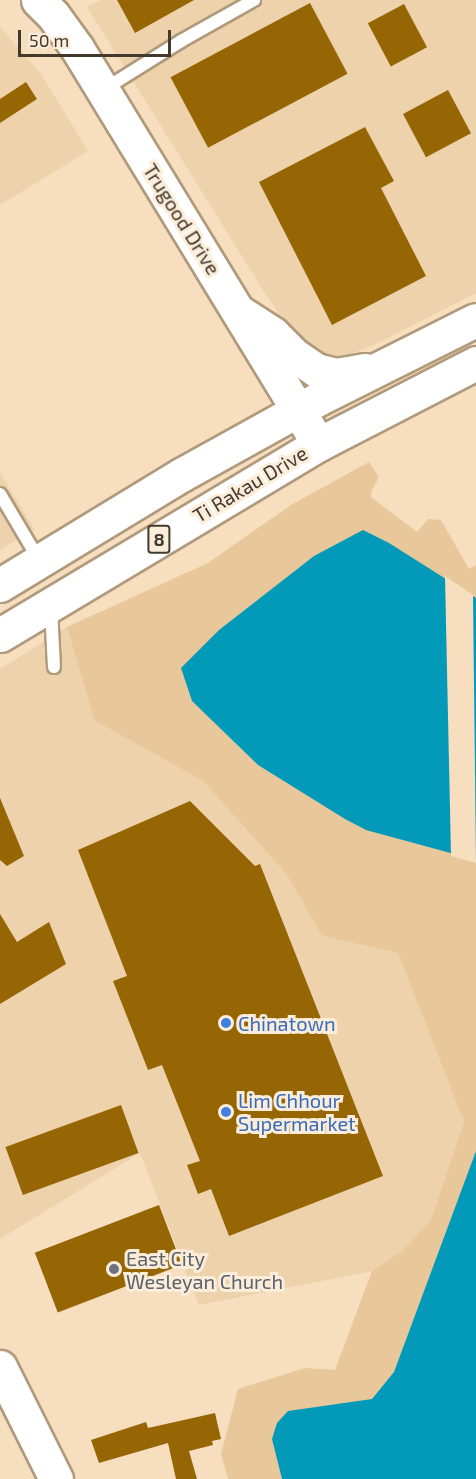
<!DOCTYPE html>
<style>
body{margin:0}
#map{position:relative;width:476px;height:1479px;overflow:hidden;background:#f6debe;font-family:"Exo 2",sans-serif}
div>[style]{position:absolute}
.built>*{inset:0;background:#eed2ac}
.green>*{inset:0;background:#e8c89a}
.water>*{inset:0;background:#039ab9}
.pier>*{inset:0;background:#f6debe}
.building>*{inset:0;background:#976604;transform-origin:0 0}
.roads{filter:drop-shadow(2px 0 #b09a7c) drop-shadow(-2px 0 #b09a7c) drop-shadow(0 2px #b09a7c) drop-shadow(0 -2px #b09a7c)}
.lane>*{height:12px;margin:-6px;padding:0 6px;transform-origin:6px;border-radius:6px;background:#fff}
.secondary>*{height:33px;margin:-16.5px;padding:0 16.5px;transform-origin:16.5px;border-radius:16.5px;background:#fff}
.primary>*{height:33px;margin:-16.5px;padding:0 16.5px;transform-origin:16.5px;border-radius:16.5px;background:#fff}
.dots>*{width:16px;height:16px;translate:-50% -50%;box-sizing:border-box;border:3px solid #fbedda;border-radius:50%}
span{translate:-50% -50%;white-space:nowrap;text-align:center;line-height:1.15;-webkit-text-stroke:6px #fbedda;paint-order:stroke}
.shield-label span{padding:2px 4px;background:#fbedda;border:2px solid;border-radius:4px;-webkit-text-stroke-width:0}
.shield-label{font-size:18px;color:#433a2d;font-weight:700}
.street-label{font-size:20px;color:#433a2d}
.shop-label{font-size:20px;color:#366cbe}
.left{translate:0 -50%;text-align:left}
.worship-label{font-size:20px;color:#5b616d}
.scale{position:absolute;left:18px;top:30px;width:153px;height:27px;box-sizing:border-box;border:3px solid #433a2d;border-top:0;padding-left:8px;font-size:18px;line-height:21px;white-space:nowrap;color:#433a2d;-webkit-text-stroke:4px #fbedda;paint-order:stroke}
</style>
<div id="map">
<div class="built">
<i style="clip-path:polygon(101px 0,476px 0,476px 293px,376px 344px,344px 357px,323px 356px,296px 338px,266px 295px,87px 7px)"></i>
<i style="clip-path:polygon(0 27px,41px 74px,88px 151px,0 205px)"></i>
<i style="clip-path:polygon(0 472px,34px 529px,0 550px)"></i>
<i style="clip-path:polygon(67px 627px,94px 720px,203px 781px,287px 875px,322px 936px,398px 953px,464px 1122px,431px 1220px,402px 1251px,372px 1271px,199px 1305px,140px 1153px,0 1239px,0 669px)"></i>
</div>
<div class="green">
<i style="clip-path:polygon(369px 462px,379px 477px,371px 492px,371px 497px,417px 532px,428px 519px,441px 520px,469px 569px,476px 565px,476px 1479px,228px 1479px,221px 1454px,238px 1389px,305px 1368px,335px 1370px,372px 1271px,402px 1251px,431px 1220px,464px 1122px,398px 953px,322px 936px,287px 875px,203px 781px,94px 720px,67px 627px,208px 563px,291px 505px)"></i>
</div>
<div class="water">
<i style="clip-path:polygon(363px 530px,389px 543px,476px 598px,476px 860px,366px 830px,345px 819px,258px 765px,192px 701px,181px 668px,219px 630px,314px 556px)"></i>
<i style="clip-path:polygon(476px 1151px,476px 1479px,282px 1479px,272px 1439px,277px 1423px,288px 1411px,372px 1399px,394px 1372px)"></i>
</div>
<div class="pier">
<i style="clip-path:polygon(445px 576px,473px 595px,476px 863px,451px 856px)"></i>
</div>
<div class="building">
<i style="clip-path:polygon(117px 0,194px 0,135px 33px)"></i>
<i style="left:310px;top:3px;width:80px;height:158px;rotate:62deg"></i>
<i style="left:404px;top:4px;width:49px;height:41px;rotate:62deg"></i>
<i style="clip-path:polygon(26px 82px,37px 99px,0 123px,0 99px)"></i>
<i style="left:448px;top:90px;width:49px;height:51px;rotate:62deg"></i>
<i style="clip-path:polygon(365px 127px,394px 181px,381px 188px,426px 276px,332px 325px,259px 182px)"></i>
<i style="clip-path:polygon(0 798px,24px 856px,7px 866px,0 860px)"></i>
<i style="clip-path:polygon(190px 801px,255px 866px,260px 864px,383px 1176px,229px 1236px,211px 1189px,198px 1194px,187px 1165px,200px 1161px,162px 1065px,148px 1070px,113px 981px,127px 976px,78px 850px)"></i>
<i style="clip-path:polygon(0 914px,17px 942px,49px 922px,66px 964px,0 1004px)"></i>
<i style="left:121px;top:1105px;width:51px;height:123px;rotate:70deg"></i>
<i style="left:159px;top:1205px;width:64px;height:133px;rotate:69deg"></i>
<i style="clip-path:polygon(215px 1413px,221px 1439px,212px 1441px,213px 1445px,189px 1451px,197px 1479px,176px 1479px,168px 1443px,99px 1463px,91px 1440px,146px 1422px,148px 1428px)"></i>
</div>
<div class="roads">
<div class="lane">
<i style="left:103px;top:90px;width:92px;rotate:-32.1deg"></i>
<i style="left:181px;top:41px;width:84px;rotate:-29.3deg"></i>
<i style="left:0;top:494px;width:77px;rotate:59.4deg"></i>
<i style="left:51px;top:608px;width:59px;rotate:87.1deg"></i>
</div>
<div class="secondary">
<i style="left:38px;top:0;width:21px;rotate:45deg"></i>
<i style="left:53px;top:15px;width:41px;rotate:54deg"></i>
<i style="left:77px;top:48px;width:464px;rotate:58.6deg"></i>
<i style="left:0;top:1367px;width:125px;rotate:63.4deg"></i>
</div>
<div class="primary">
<i style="left:241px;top:313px;width:38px;rotate:33deg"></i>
<i style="left:273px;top:334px;width:30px;rotate:45deg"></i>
<i style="left:294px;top:355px;width:27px;rotate:34deg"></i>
<i style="left:316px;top:370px;width:21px;rotate:14deg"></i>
<i style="left:336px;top:375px;width:29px;rotate:-10deg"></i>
<i style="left:0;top:585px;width:212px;rotate:-31.3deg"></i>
<i style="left:181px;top:475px;width:159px;rotate:-29deg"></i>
<i style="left:320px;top:398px;width:174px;rotate:-26.6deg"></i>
<i style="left:0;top:635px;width:372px;rotate:-30.9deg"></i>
<i style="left:319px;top:444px;width:177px;rotate:-27.3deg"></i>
</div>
</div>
<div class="dots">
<i style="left:226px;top:1023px;background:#3f7fe0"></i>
<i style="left:226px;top:1112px;background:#3f7fe0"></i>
<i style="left:114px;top:1269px;background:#6b7280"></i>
</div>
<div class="shield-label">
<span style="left:159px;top:539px">8</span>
</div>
<div class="street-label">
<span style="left:182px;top:219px;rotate:58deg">Trugood Drive</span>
<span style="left:250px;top:484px;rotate:-31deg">Ti Rakau Drive</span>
</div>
<div class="shop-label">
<span class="left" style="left:238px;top:1023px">Chinatown</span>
<span class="left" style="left:238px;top:1112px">Lim Chhour<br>Supermarket</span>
</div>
<div class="worship-label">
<span class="left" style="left:126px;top:1270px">East City<br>Wesleyan Church</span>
</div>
<div class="scale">50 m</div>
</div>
